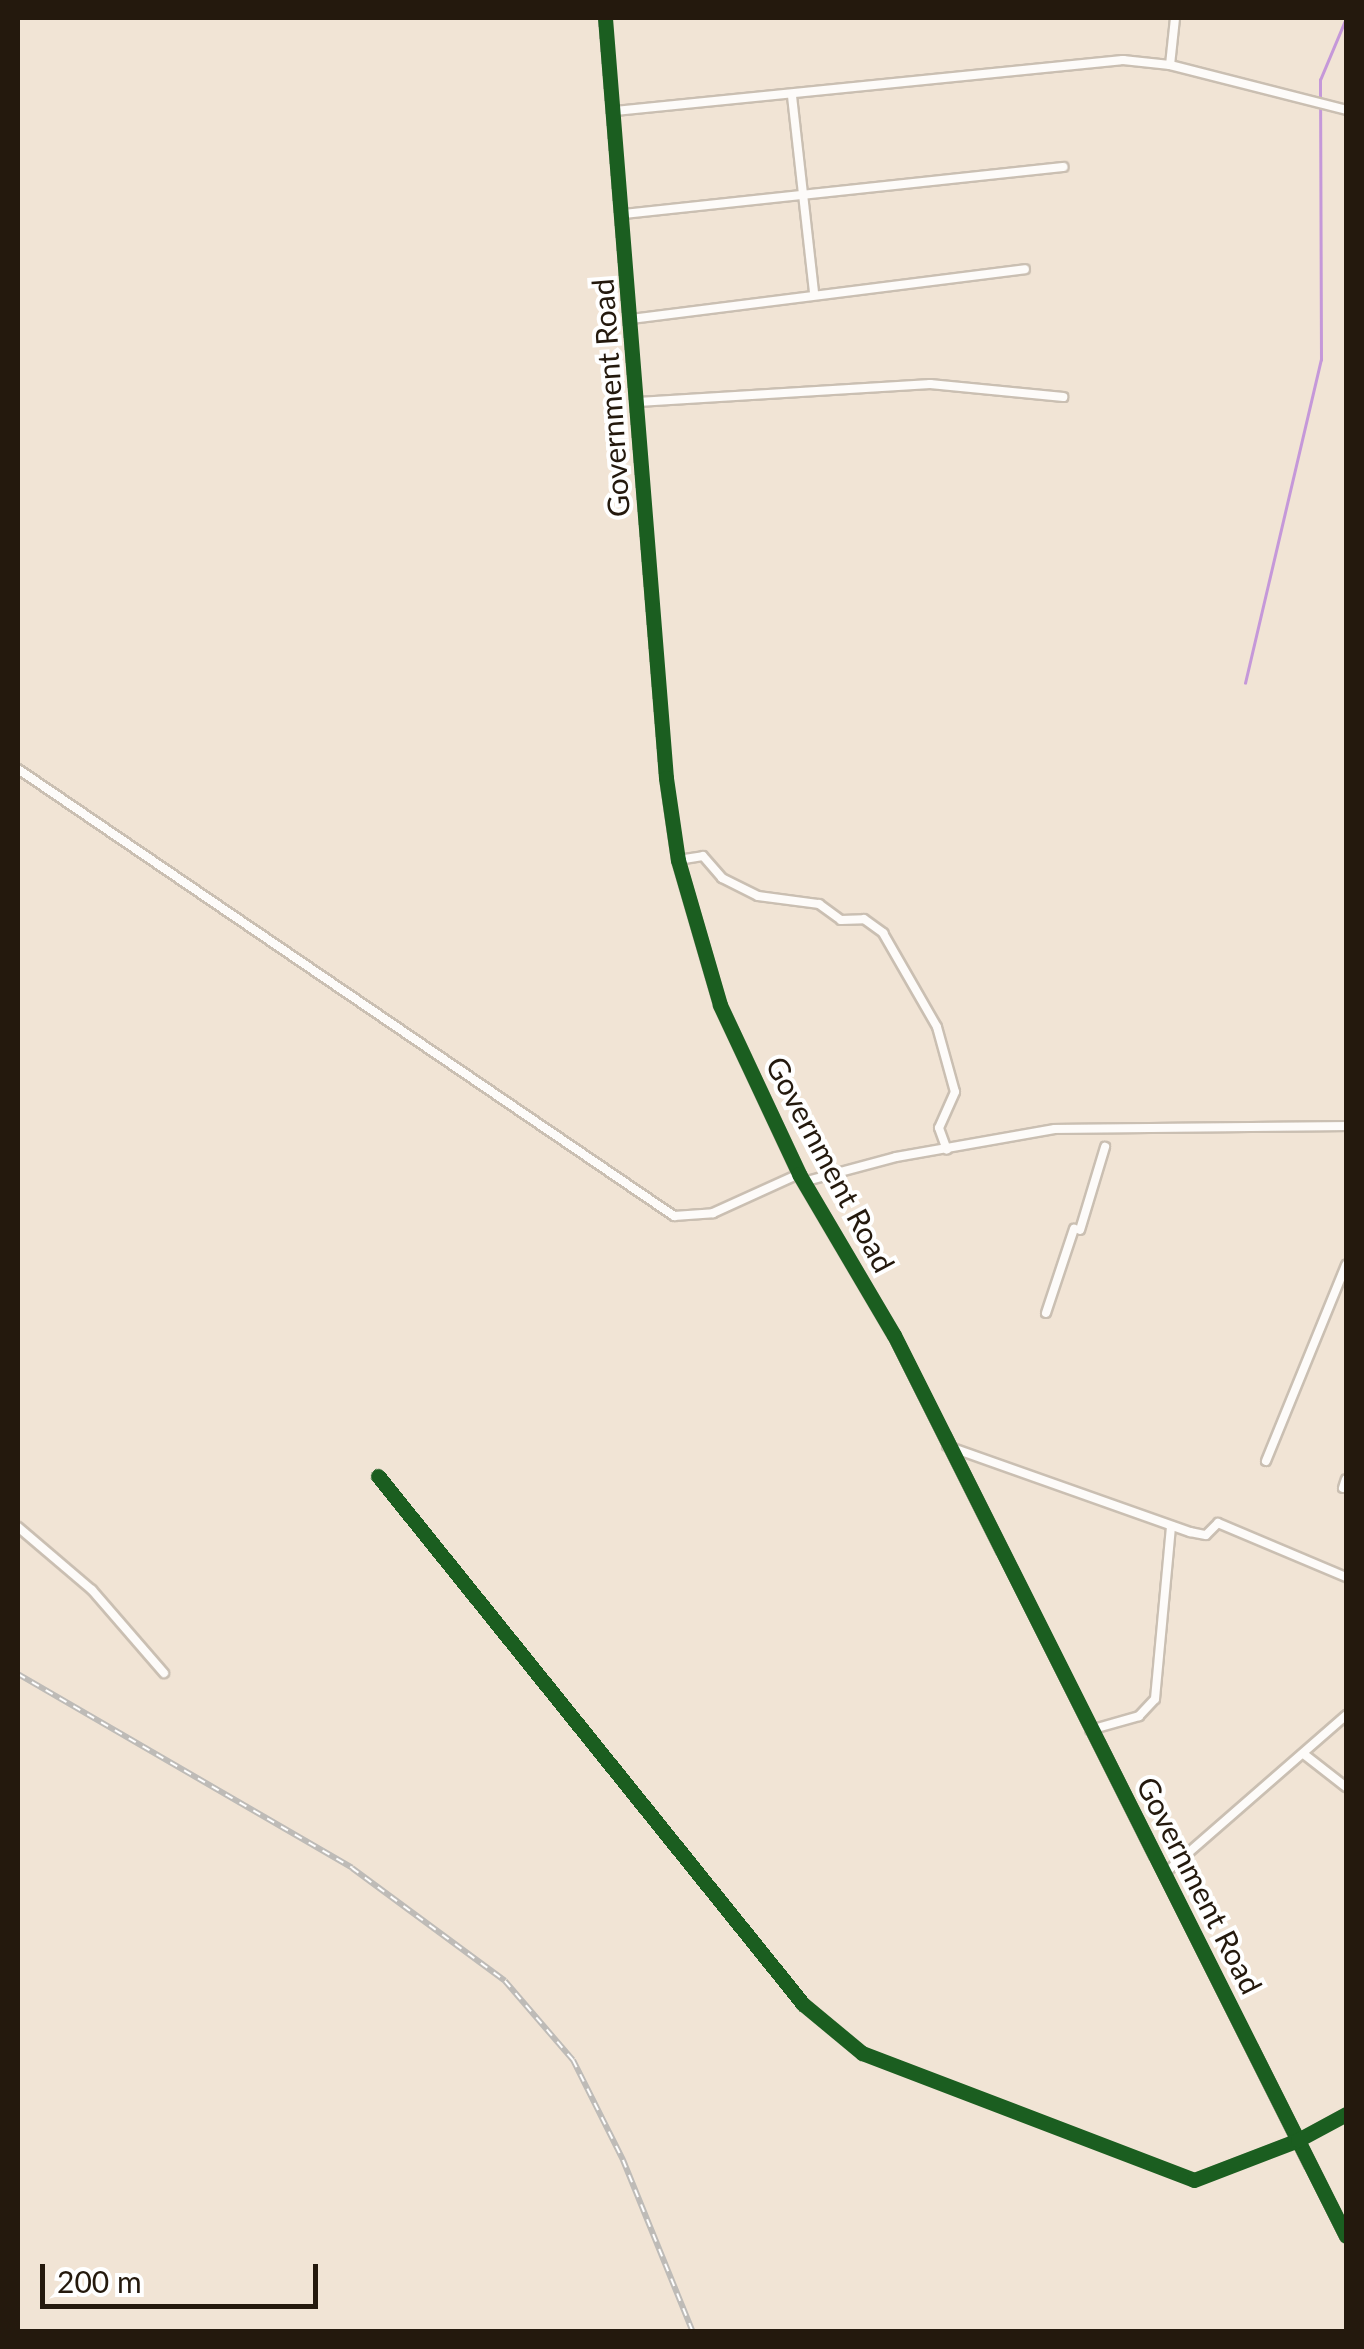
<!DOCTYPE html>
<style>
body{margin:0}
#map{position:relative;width:1364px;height:2349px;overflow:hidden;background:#f1e4d5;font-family:Lato,sans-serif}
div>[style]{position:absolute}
.stream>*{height:2.5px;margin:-1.25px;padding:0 1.25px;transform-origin:1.25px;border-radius:1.25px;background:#c598d9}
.roads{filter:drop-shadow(2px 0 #cabfb2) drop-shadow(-2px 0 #cabfb2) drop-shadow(0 2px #cabfb2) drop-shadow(0 -2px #cabfb2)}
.street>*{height:8px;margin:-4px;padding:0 4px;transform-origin:4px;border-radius:4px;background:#fdfbf9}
.secondary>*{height:10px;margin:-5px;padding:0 5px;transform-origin:5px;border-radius:5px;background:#fdfbf9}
.rail>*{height:6px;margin-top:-3px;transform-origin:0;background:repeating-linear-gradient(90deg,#fff 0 8px,#bebbb7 0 16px);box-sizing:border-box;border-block:2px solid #bebbb7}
.cycleway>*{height:15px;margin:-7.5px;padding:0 7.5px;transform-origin:7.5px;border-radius:7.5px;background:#1b5e20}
span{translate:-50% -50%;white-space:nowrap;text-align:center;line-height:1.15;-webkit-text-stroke:8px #fff;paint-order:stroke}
.street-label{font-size:30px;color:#24190d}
.frame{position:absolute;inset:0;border:20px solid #24190d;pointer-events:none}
.scale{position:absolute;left:40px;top:2264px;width:278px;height:45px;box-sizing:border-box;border:5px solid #24190d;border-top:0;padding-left:12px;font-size:30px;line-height:35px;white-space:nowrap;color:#24190d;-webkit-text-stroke:8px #fff;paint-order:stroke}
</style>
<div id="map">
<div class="stream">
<i style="left:1320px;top:100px;width:20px;rotate:-90deg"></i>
<i style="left:1320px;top:80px;width:67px;rotate:-67.2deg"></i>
<i style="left:1245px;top:683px;width:332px;rotate:-76.8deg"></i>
<i style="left:1321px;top:360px;width:252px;rotate:-90.2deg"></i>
</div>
<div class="roads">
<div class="street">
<i style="left:1170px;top:65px;width:47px;rotate:-83.9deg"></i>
<i style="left:792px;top:96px;width:198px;rotate:83.6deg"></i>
<i style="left:615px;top:111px;width:511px;rotate:-5.73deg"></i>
<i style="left:1123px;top:60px;width:47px;rotate:6.1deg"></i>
<i style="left:1170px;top:65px;width:182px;rotate:14.3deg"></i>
<i style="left:623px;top:214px;width:443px;rotate:-6.1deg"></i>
<i style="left:631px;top:319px;width:397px;rotate:-7.2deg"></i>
<i style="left:638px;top:402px;width:293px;rotate:-3.5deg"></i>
<i style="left:930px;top:384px;width:134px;rotate:5.6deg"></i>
<i style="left:18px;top:769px;width:794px;rotate:34.27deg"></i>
<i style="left:674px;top:1216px;width:39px;rotate:-4deg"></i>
<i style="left:713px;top:1213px;width:94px;rotate:-24.4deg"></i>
<i style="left:678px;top:860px;width:25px;rotate:-9deg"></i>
<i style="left:703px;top:856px;width:29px;rotate:49deg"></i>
<i style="left:722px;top:878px;width:40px;rotate:26.6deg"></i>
<i style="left:758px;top:896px;width:62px;rotate:7.5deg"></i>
<i style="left:819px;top:904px;width:27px;rotate:36deg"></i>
<i style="left:841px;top:920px;width:23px;rotate:-2deg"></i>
<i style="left:864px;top:919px;width:24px;rotate:36deg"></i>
<i style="left:883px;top:933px;width:108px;rotate:60.1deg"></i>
<i style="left:937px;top:1027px;width:67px;rotate:74.5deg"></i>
<i style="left:955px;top:1092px;width:39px;rotate:114deg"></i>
<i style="left:939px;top:1128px;width:23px;rotate:70deg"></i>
<i style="left:803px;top:1182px;width:96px;rotate:-15deg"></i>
<i style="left:896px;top:1157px;width:161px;rotate:-10deg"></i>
<i style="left:1055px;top:1129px;width:291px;rotate:-0.6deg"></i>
<i style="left:1080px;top:1230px;width:87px;rotate:-73.2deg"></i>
<i style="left:1046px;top:1313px;width:89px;rotate:-71.6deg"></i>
<i style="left:947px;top:1446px;width:258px;rotate:19.5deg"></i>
<i style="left:1190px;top:1532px;width:16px;rotate:11deg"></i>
<i style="left:1206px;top:1535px;width:17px;rotate:-45deg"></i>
<i style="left:1218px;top:1523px;width:139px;rotate:22.9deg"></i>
<i style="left:1266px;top:1461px;width:212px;rotate:-67.8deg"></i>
<i style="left:378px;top:1476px;width:678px;rotate:51.17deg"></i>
<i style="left:803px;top:2004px;width:77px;rotate:39.7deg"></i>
<i style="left:862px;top:2053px;width:355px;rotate:20.9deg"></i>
<i style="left:1194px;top:2180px;width:111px;rotate:-21deg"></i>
<i style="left:1298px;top:2140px;width:55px;rotate:-28.4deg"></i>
<i style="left:1343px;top:1488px;width:9px;rotate:-72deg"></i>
<i style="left:18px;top:1527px;width:97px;rotate:40.4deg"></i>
<i style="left:92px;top:1590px;width:110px;rotate:49.1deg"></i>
<i style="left:1090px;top:1730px;width:51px;rotate:-15.9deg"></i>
<i style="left:1139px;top:1716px;width:23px;rotate:-47deg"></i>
<i style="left:1155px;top:1699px;width:174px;rotate:-84.7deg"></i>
<i style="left:1305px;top:1755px;width:52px;rotate:38deg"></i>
<i style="left:1164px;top:1874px;width:242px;rotate:-41.1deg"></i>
</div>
<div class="secondary">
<i style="left:605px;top:18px;width:762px;rotate:85.41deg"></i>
<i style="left:666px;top:778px;width:83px;rotate:81.7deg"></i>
<i style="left:678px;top:860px;width:151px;rotate:73.8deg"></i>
<i style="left:720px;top:1005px;width:187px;rotate:64.9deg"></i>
<i style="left:799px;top:1174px;width:187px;rotate:59.5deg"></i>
<i style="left:894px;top:1335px;width:1008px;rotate:63.36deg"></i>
</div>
</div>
<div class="rail">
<i style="left:18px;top:1674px;width:386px;rotate:30.1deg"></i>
<i style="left:352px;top:1868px;width:190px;rotate:36.4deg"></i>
<i style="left:505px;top:1981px;width:104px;rotate:49.3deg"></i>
<i style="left:573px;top:2060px;width:112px;rotate:63.4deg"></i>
<i style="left:623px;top:2160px;width:186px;rotate:67.9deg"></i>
</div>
<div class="cycleway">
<i style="left:605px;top:18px;width:762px;rotate:85.41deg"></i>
<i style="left:666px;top:778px;width:83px;rotate:81.7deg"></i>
<i style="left:678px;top:860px;width:151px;rotate:73.8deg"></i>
<i style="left:720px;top:1005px;width:187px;rotate:64.9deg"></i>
<i style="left:799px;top:1174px;width:187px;rotate:59.5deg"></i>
<i style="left:894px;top:1335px;width:1008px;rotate:63.36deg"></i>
<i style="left:378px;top:1476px;width:678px;rotate:51.17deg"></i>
<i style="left:803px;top:2004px;width:77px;rotate:39.7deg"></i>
<i style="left:862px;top:2053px;width:355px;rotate:20.9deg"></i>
<i style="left:1194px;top:2180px;width:111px;rotate:-21deg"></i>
<i style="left:1298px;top:2140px;width:55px;rotate:-28.4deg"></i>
</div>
<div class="street-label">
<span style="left:610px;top:398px;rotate:-94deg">Government Road</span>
<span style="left:831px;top:1164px;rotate:62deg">Government Road</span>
<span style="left:1200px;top:1885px;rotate:63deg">Government Road</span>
</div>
<div class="frame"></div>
<div class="scale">200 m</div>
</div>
